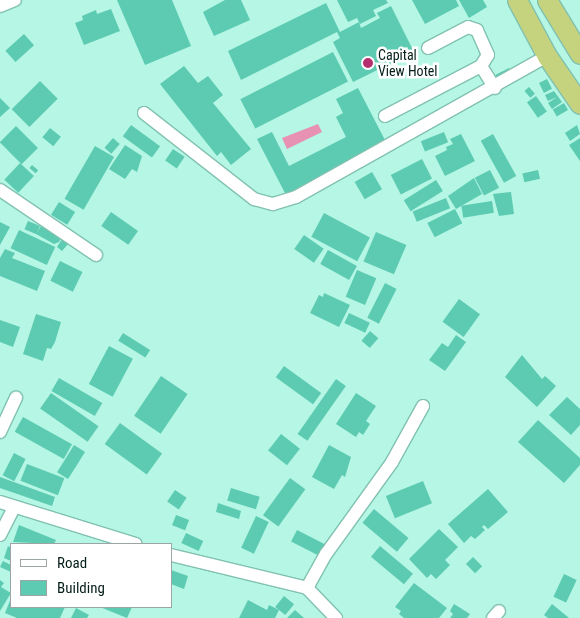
<!DOCTYPE html>
<style>
body{margin:0}
#map{position:relative;width:580px;height:618px;overflow:hidden;background:#b5f6e4;font-family:"Roboto Condensed",sans-serif}
div>[style]{position:absolute}
.water>*{inset:0;background:#e792b2}
.building>*{inset:0;background:#5ccbb2;transform-origin:0 0}
.roads{filter:drop-shadow(1px 0 #81c1b0) drop-shadow(-1px 0 #81c1b0) drop-shadow(0 1px #81c1b0) drop-shadow(0 -1px #81c1b0)}
.minor>*{height:12px;margin:-6px;padding:0 6px;transform-origin:6px;border-radius:6px;background:#fff}
.highway>*{height:19px;margin:-9.5px;padding:0 9.5px;transform-origin:9.5px;border-radius:9.5px;background:#c6d37e}
.dots>*{width:14px;height:14px;translate:-50% -50%;box-sizing:border-box;border:2px solid #fff;border-radius:50%}
span{translate:-50% -50%;white-space:nowrap;text-align:center;line-height:1.15;-webkit-text-stroke:5px #fff;paint-order:stroke}
.poi-label{font-size:14px;color:#041e18}
.left{translate:0 -50%;text-align:left}
.legend{position:absolute;left:10px;top:543px;width:162px;height:65px;box-sizing:border-box;background:#fff;border:1px solid #9ba5a3;margin:0;padding:6px 9px;list-style:none;font-size:15px;color:#041e18}
.legend li{display:flex;align-items:center;gap:10px;height:25px}
.legend b{width:25px;border:1px solid #9ba5a3}
</style>
<div id="map">
<div class="water">
<i style="clip-path:polygon(318px 124px,322px 132px,287px 149px,282px 138px)"></i>
</div>
<div class="building">
<i style="clip-path:polygon(117px 0,172px 0,191px 46px,145px 65px)"></i>
<i style="clip-path:polygon(225px 0,241px 0,250px 20px,214px 36px,203px 12px)"></i>
<i style="clip-path:polygon(337px 0,386px 0,388px 3px,373px 10px,376px 16px,360px 24px,357px 18px,348px 22px)"></i>
<i style="clip-path:polygon(412px 0,456px 0,459px 6px,425px 24px)"></i>
<i style="clip-path:polygon(459px 0,483px 0,487px 7px,469px 18px)"></i>
<i style="clip-path:polygon(326px 3px,340px 32px,359px 22px,361px 28px,380px 18px,377px 13px,391px 6px,414px 52px,353px 82px,333px 42px,340px 38px,337px 32px,241px 80px,228px 51px)"></i>
<i style="clip-path:polygon(111px 9px,120px 31px,84px 45px,75px 23px,83px 20px,82px 16px,96px 10px,97px 14px)"></i>
<i style="left:24px;top:34px;width:15px;height:25px;rotate:48deg"></i>
<i style="left:333px;top:52px;width:33px;height:104px;rotate:63deg"></i>
<i style="clip-path:polygon(184px 66px,198px 83px,208px 76px,223px 95px,213px 103px,251px 149px,231px 165px,221px 152px,217px 156px,160px 84px)"></i>
<i style="left:509px;top:68px;width:9px;height:15px;rotate:63deg"></i>
<i style="left:547px;top:79px;width:11px;height:9px;rotate:63deg"></i>
<i style="left:40px;top:81px;width:25px;height:40px;rotate:45deg"></i>
<i style="left:529px;top:87px;width:9px;height:6px;rotate:49deg"></i>
<i style="clip-path:polygon(358px 88px,387px 144px,286px 195px,257px 139px,272px 132px,289px 166px,346px 137px,336px 117px,343px 113px,336px 99px)"></i>
<i style="clip-path:polygon(554px 91px,562px 102px,552px 109px,548px 103px,557px 97px,548px 101px,545px 95px)"></i>
<i style="left:536px;top:96px;width:19px;height:11px;rotate:55deg"></i>
<i style="clip-path:polygon(0 98px,10px 108px,0 117px)"></i>
<i style="left:564px;top:103px;width:8px;height:13px;rotate:60deg"></i>
<i style="left:131px;top:125px;width:36px;height:14px;rotate:36deg"></i>
<i style="clip-path:polygon(577px 125px,580px 134px,570px 141px,565px 133px)"></i>
<i style="left:16px;top:126px;width:31px;height:23px;rotate:45deg"></i>
<i style="left:50px;top:128px;width:14px;height:12px;rotate:39deg"></i>
<i style="left:444px;top:132px;width:11px;height:25px;rotate:68deg"></i>
<i style="clip-path:polygon(461px 134px,475px 161px,445px 176px,435px 156px,447px 150px,446px 147px,453px 144px,450px 139px)"></i>
<i style="left:493px;top:134px;width:48px;height:14px;rotate:61deg"></i>
<i style="left:113px;top:138px;width:9px;height:13px;rotate:41deg"></i>
<i style="clip-path:polygon(580px 138px,580px 161px,569px 145px)"></i>
<i style="clip-path:polygon(125px 145px,142px 156px,137px 172px,132px 169px,125px 179px,109px 169px)"></i>
<i style="left:95px;top:146px;width:22px;height:61px;rotate:30deg"></i>
<i style="left:173px;top:149px;width:14px;height:14px;rotate:34deg"></i>
<i style="left:422px;top:159px;width:22px;height:35px;rotate:63deg"></i>
<i style="left:20px;top:163px;width:19px;height:23px;rotate:43deg"></i>
<i style="left:32px;top:165px;width:8px;height:4px;rotate:40deg"></i>
<i style="left:490px;top:170px;width:20px;height:17px;rotate:63deg"></i>
<i style="left:538px;top:170px;width:9px;height:16px;rotate:77deg"></i>
<i style="left:372px;top:172px;width:20px;height:20px;rotate:60deg"></i>
<i style="clip-path:polygon(474px 178px,482px 194px,456px 209px,448px 196px)"></i>
<i style="left:436px;top:180px;width:13px;height:38px;rotate:58deg"></i>
<i style="clip-path:polygon(511px 192px,514px 214px,499px 216px,493px 194px)"></i>
<i style="left:446px;top:198px;width:11px;height:36px;rotate:68deg"></i>
<i style="left:492px;top:201px;width:12px;height:31px;rotate:81deg"></i>
<i style="left:59px;top:202px;width:19px;height:15px;rotate:32deg"></i>
<i style="left:455px;top:209px;width:16px;height:31px;rotate:63deg"></i>
<i style="left:111px;top:212px;width:33px;height:17px;rotate:35deg"></i>
<i style="left:324px;top:213px;width:52px;height:27px;rotate:28deg"></i>
<i style="left:28px;top:221px;width:13px;height:9px;rotate:23deg"></i>
<i style="clip-path:polygon(0 222px,10px 227px,0 245px)"></i>
<i style="clip-path:polygon(41px 226px,61px 238px,59px 242px,54px 244px,36px 234px)"></i>
<i style="left:19px;top:230px;width:40px;height:20px;rotate:25deg"></i>
<i style="left:376px;top:232px;width:33px;height:32px;rotate:23deg"></i>
<i style="left:304px;top:235px;width:24px;height:17px;rotate:35deg"></i>
<i style="clip-path:polygon(62px 239px,68px 244px,62px 251px,57px 247px)"></i>
<i style="clip-path:polygon(5px 249px,15px 253px,12px 258px,45px 271px,37px 291px,0 276px,0 258px)"></i>
<i style="left:328px;top:250px;width:33px;height:16px;rotate:29deg"></i>
<i style="left:60px;top:261px;width:25px;height:22px;rotate:26deg"></i>
<i style="left:357px;top:270px;width:21px;height:29px;rotate:23deg"></i>
<i style="left:385px;top:283px;width:13px;height:39px;rotate:27deg"></i>
<i style="clip-path:polygon(324px 293px,350px 305px,339px 327px,310px 313px,319px 295px,323px 297px)"></i>
<i style="left:459px;top:299px;width:26px;height:28px;rotate:36deg"></i>
<i style="left:349px;top:313px;width:23px;height:11px;rotate:25deg"></i>
<i style="clip-path:polygon(36px 314px,61px 322px,55px 342px,51px 349px,47px 348px,43px 361px,23px 354px)"></i>
<i style="clip-path:polygon(0 320px,20px 327px,13px 347px,0 342px)"></i>
<i style="left:370px;top:331px;width:11px;height:13px;rotate:41deg"></i>
<i style="left:123px;top:333px;width:32px;height:9px;rotate:32deg"></i>
<i style="clip-path:polygon(456px 335px,466px 342px,445px 371px,429px 360px,442px 343px,448px 347px)"></i>
<i style="left:109px;top:346px;width:27px;height:43px;rotate:28deg"></i>
<i style="clip-path:polygon(522px 355px,542px 379px,545px 376px,556px 386px,537px 407px,505px 377px)"></i>
<i style="left:284px;top:366px;width:46px;height:14px;rotate:36deg"></i>
<i style="left:161px;top:376px;width:32px;height:48px;rotate:34deg"></i>
<i style="left:59px;top:378px;width:50px;height:15px;rotate:30deg"></i>
<i style="left:336px;top:379px;width:12px;height:67px;rotate:35deg"></i>
<i style="left:51px;top:393px;width:58px;height:19px;rotate:35deg"></i>
<i style="clip-path:polygon(356px 393px,376px 406px,366px 421px,370px 424px,363px 435px,359px 432px,356px 437px,336px 424px)"></i>
<i style="clip-path:polygon(567px 397px,580px 409px,580px 425px,571px 435px,549px 415px)"></i>
<i style="left:23px;top:417px;width:56px;height:17px;rotate:29deg"></i>
<i style="clip-path:polygon(538px 420px,580px 458px,580px 465px,564px 483px,518px 442px)"></i>
<i style="left:120px;top:423px;width:52px;height:26px;rotate:36deg"></i>
<i style="left:281px;top:434px;width:24px;height:21px;rotate:38deg"></i>
<i style="left:74px;top:445px;width:13px;height:32px;rotate:32deg"></i>
<i style="clip-path:polygon(329px 445px,351px 457px,345px 477px,342px 475px,334px 489px,312px 477px)"></i>
<i style="left:14px;top:453px;width:13px;height:25px;rotate:27deg"></i>
<i style="left:27px;top:464px;width:40px;height:18px;rotate:21deg"></i>
<i style="clip-path:polygon(0 477px,55px 497px,52px 506px,0 488px)"></i>
<i style="left:290px;top:478px;width:19px;height:46px;rotate:36deg"></i>
<i style="left:423px;top:481px;width:24px;height:40px;rotate:68deg"></i>
<i style="left:231px;top:488px;width:30px;height:13px;rotate:17deg"></i>
<i style="clip-path:polygon(488px 489px,508px 512px,488px 529px,484px 525px,482px 527px,485px 530px,475px 539px,471px 536px,464px 543px,448px 524px)"></i>
<i style="left:175px;top:490px;width:14px;height:14px;rotate:34deg"></i>
<i style="clip-path:polygon(218px 503px,241px 511px,239px 519px,216px 512px)"></i>
<i style="left:374px;top:509px;width:45px;height:18px;rotate:40deg"></i>
<i style="left:176px;top:515px;width:14px;height:11px;rotate:21deg"></i>
<i style="left:256px;top:516px;width:14px;height:35px;rotate:25deg"></i>
<i style="clip-path:polygon(19px 525px,56px 540px,54px 544px,13px 542px)"></i>
<i style="clip-path:polygon(439px 529px,458px 547px,445px 560px,450px 565px,436px 579px,431px 574px,427px 578px,409px 559px)"></i>
<i style="left:297px;top:530px;width:34px;height:13px;rotate:27deg"></i>
<i style="left:186px;top:533px;width:19px;height:11px;rotate:25deg"></i>
<i style="clip-path:polygon(8px 546px,11px 548px,11px 561px,4px 558px)"></i>
<i style="left:380px;top:546px;width:43px;height:14px;rotate:40deg"></i>
<i style="left:473px;top:557px;width:13px;height:10px;rotate:45deg"></i>
<i style="clip-path:polygon(3px 561px,11px 565px,11px 572px,0 567px)"></i>
<i style="clip-path:polygon(171px 570px,188px 576px,184px 589px,171px 584px)"></i>
<i style="left:564px;top:574px;width:14px;height:25px;rotate:25deg"></i>
<i style="clip-path:polygon(0 580px,4px 583px,1px 587px,11px 593px,0 611px)"></i>
<i style="clip-path:polygon(414px 583px,447px 608px,439px 618px,404px 618px,399px 614px,401px 611px,395px 607px)"></i>
<i style="left:284px;top:596px;width:13px;height:14px;rotate:39deg"></i>
<i style="clip-path:polygon(11px 598px,11px 607px,65px 607px,60px 618px,17px 618px,5px 613px)"></i>
<i style="clip-path:polygon(248px 600px,267px 610px,269px 605px,279px 610px,275px 618px,239px 618px)"></i>
<i style="clip-path:polygon(454px 604px,470px 614px,467px 618px,450px 618px,453px 614px,450px 611px)"></i>
<i style="clip-path:polygon(552px 604px,569px 618px,548px 618px,544px 615px)"></i>
<i style="clip-path:polygon(100px 607px,132px 607px,127px 618px)"></i>
<i style="clip-path:polygon(76px 608px,89px 615px,87px 618px,71px 618px)"></i>
<i style="clip-path:polygon(295px 610px,304px 618px,287px 618px)"></i>
</div>
<div class="roads">
<div class="minor">
<i style="left:0;top:6px;width:16px;rotate:-22deg"></i>
<i style="left:481px;top:66px;width:26px;rotate:58deg"></i>
<i style="left:144px;top:113px;width:140px;rotate:38deg"></i>
<i style="left:254px;top:199px;width:20px;rotate:15deg"></i>
<i style="left:273px;top:204px;width:24px;rotate:-17deg"></i>
<i style="left:296px;top:197px;width:288px;rotate:-29.3deg"></i>
<i style="left:385px;top:116px;width:108px;rotate:-27.5deg"></i>
<i style="left:481px;top:66px;width:13px;rotate:-58deg"></i>
<i style="left:488px;top:55px;width:27px;rotate:-114deg"></i>
<i style="left:477px;top:30px;width:9px;rotate:-162deg"></i>
<i style="left:468px;top:27px;width:45px;rotate:152.3deg"></i>
<i style="left:0;top:190px;width:116px;rotate:34.1deg"></i>
<i style="left:0;top:432px;width:38px;rotate:-65deg"></i>
<i style="left:0;top:502px;width:142px;rotate:17.2deg"></i>
<i style="left:0;top:535px;width:30px;rotate:-63deg"></i>
<i style="left:171px;top:555px;width:140px;rotate:13.6deg"></i>
<i style="left:307px;top:588px;width:42px;rotate:46deg"></i>
<i style="left:307px;top:588px;width:39px;rotate:-61deg"></i>
<i style="left:326px;top:554px;width:113px;rotate:-54.3deg"></i>
<i style="left:392px;top:462px;width:64px;rotate:-61deg"></i>
<i style="left:493px;top:618px;width:9px;rotate:-49deg"></i>
</div>
<div class="highway">
<i style="left:517px;top:0;width:64px;rotate:61.8deg"></i>
<i style="left:547px;top:56px;width:58px;rotate:55.5deg"></i>
<i style="left:547px;top:0;width:63px;rotate:58.6deg"></i>
</div>
</div>
<div class="dots">
<i style="left:368px;top:63px;background:#b52e6f"></i>
</div>
<div class="poi-label">
<span class="left" style="left:378px;top:63px">Capital<br>View Hotel</span>
</div>
<ul class="legend">
<li><b style="height:6px;background:#fff"></b>Road</li>
<li><b style="height:14px;background:#5ccbb2"></b>Building</li>
</ul>
</div>
